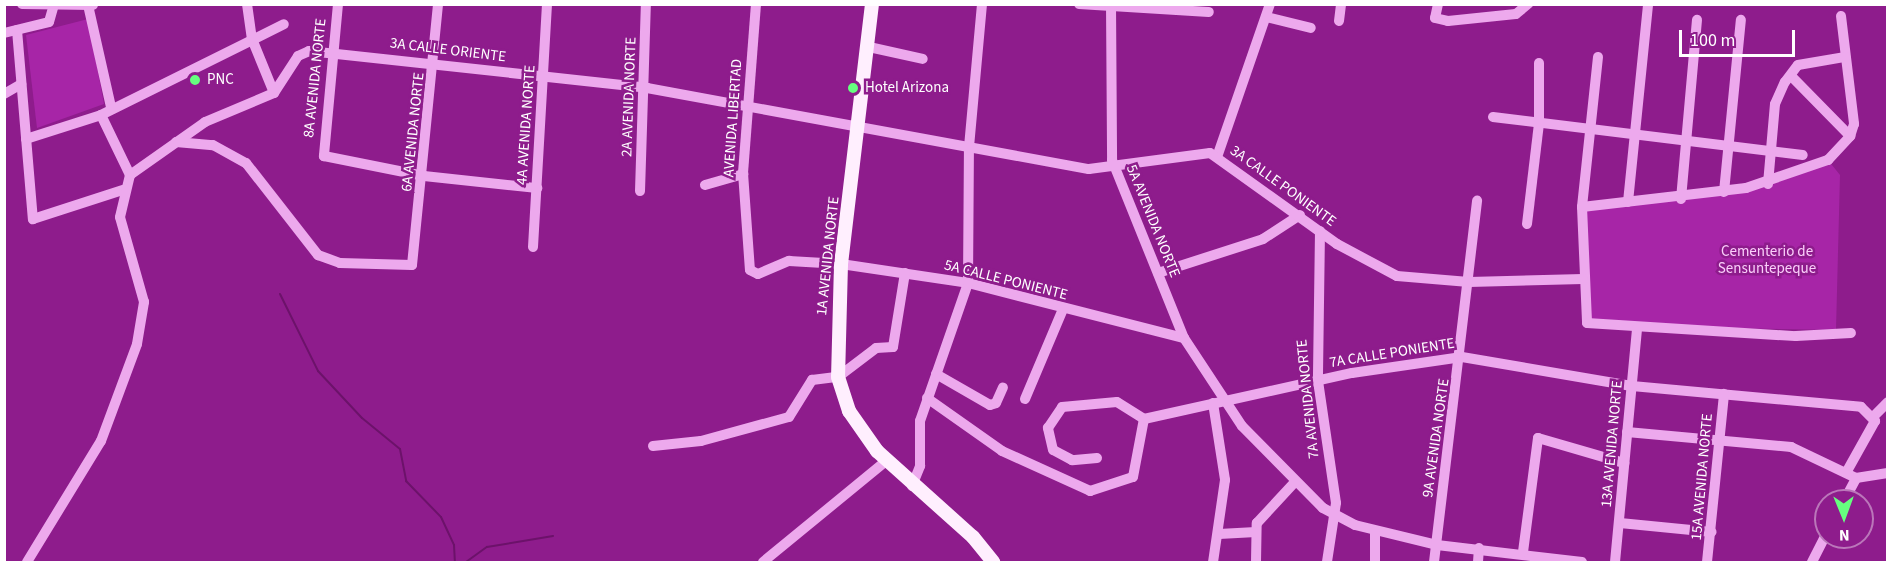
<!DOCTYPE html>
<style>
body{margin:0}
#map{position:relative;width:1892px;height:567px;overflow:hidden;background:#8e1c8c;font-family:"Source Sans 3",sans-serif}
div>[style]{position:absolute}
.green>*{inset:0;background:#a725a7}
.stream>*{height:2px;margin:-1px;padding:0 1px;transform-origin:1px;border-radius:1px;background:#6c126a}
.minor>*{height:10px;margin:-5px;padding:0 5px;transform-origin:5px;border-radius:5px;background:#eda9ed}
.major>*{height:14px;margin:-7px;padding:0 7px;transform-origin:7px;border-radius:7px;background:#ffeffe}
.dots>*{width:16px;height:16px;translate:-50% -50%;box-sizing:border-box;border:3px solid #8e1c8c;border-radius:50%}
span{translate:-50% -50%;white-space:nowrap;text-align:center;line-height:1.15;-webkit-text-stroke:5px #8e1c8c;paint-order:stroke}
.street-label{font-size:15px;color:#fff}
.poi-label{font-size:15px;color:#fff}
.left{translate:0 -50%;text-align:left}
.park-label{font-size:15px;color:#facffa}
.frame{position:absolute;inset:0;border:6px solid #fff;pointer-events:none}
.north{position:absolute;left:1814px;top:489px;width:60px;height:60px;box-sizing:border-box;background:#8e1c8c;border:2px solid #bb77ba;border-radius:50%;rotate:179deg;font-size:16px;font-weight:700;line-height:24px;text-align:center;color:#fff}
.north::after{content:'';display:block;margin:auto;width:21px;height:27px;background:#66fe7f;clip-path:polygon(50% 0,100% 100%,50% 72%,0 100%)}
.scale{position:absolute;left:1679px;top:30px;width:116px;height:27px;box-sizing:border-box;border:3px solid #fff;border-top:0;padding-left:8px;font-size:18px;line-height:21px;white-space:nowrap;color:#fff;-webkit-text-stroke:4px #8e1c8c;paint-order:stroke}
</style>
<div id="map">
<div class="green">
<i style="clip-path:polygon(88px 19px,104px 104px,37px 128px,26px 35px)"></i>
<i style="clip-path:polygon(1828px 160px,1840px 175px,1836px 330px,1590px 326px,1583px 209px,1704px 196px)"></i>
</div>
<div class="stream">
<i style="left:280px;top:294px;width:86px;rotate:63.7deg"></i>
<i style="left:318px;top:371px;width:64px;rotate:46.9deg"></i>
<i style="left:362px;top:418px;width:49px;rotate:39.2deg"></i>
<i style="left:400px;top:449px;width:33px;rotate:79deg"></i>
<i style="left:406px;top:481px;width:50px;rotate:45.8deg"></i>
<i style="left:441px;top:517px;width:31px;rotate:65deg"></i>
<i style="left:454px;top:545px;width:17px;rotate:87deg"></i>
<i style="left:466px;top:562px;width:26px;rotate:-36deg"></i>
<i style="left:487px;top:547px;width:67px;rotate:-9.5deg"></i>
</div>
<div class="minor">
<i style="left:22px;top:4px;width:71px;rotate:0.8deg"></i>
<i style="left:247px;top:4px;width:35px;rotate:82deg"></i>
<i style="left:252px;top:39px;width:58px;rotate:67.8deg"></i>
<i style="left:338px;top:4px;width:153px;rotate:95.3deg"></i>
<i style="left:324px;top:156px;width:102px;rotate:11.3deg"></i>
<i style="left:424px;top:176px;width:114px;rotate:6.1deg"></i>
<i style="left:756px;top:4px;width:169px;rotate:94.4deg"></i>
<i style="left:743px;top:173px;width:97px;rotate:85.9deg"></i>
<i style="left:750px;top:270px;width:9px;rotate:27deg"></i>
<i style="left:758px;top:274px;width:34px;rotate:-23deg"></i>
<i style="left:789px;top:261px;width:52px;rotate:3.3deg"></i>
<i style="left:841px;top:264px;width:128px;rotate:8.5deg"></i>
<i style="left:968px;top:283px;width:223px;rotate:14.3deg"></i>
<i style="left:1079px;top:4px;width:130px;rotate:3.5deg"></i>
<i style="left:1111px;top:4px;width:156px;rotate:89.6deg"></i>
<i style="left:1112px;top:160px;width:192px;rotate:68deg"></i>
<i style="left:1184px;top:338px;width:105px;rotate:56.6deg"></i>
<i style="left:1242px;top:426px;width:115px;rotate:45.4deg"></i>
<i style="left:1323px;top:508px;width:36px;rotate:28deg"></i>
<i style="left:1355px;top:525px;width:84px;rotate:13.7deg"></i>
<i style="left:1437px;top:545px;width:146px;rotate:6.7deg"></i>
<i style="left:1438px;top:4px;width:14px;rotate:102deg"></i>
<i style="left:1435px;top:18px;width:13px;rotate:13deg"></i>
<i style="left:1448px;top:21px;width:68px;rotate:-5.9deg"></i>
<i style="left:1516px;top:14px;width:16px;rotate:-40deg"></i>
<i style="left:88px;top:5px;width:105px;rotate:77.3deg"></i>
<i style="left:1841px;top:16px;width:109px;rotate:83.1deg"></i>
<i style="left:1854px;top:124px;width:13px;rotate:108deg"></i>
<i style="left:1266px;top:17px;width:46px;rotate:13.7deg"></i>
<i style="left:1339px;top:21px;width:17px;rotate:-83deg"></i>
<i style="left:17px;top:30px;width:190px;rotate:85.2deg"></i>
<i style="left:33px;top:219px;width:95px;rotate:-17.9deg"></i>
<i style="left:4px;top:33px;width:46px;rotate:-13.7deg"></i>
<i style="left:49px;top:22px;width:19px;rotate:-74deg"></i>
<i style="left:869px;top:47px;width:55px;rotate:12.5deg"></i>
<i style="left:1598px;top:57px;width:151px;rotate:96.1deg"></i>
<i style="left:1582px;top:207px;width:116px;rotate:87.5deg"></i>
<i style="left:1587px;top:323px;width:209px;rotate:3.6deg"></i>
<i style="left:1796px;top:336px;width:55px;rotate:-3.1deg"></i>
<i style="left:4px;top:94px;width:20px;rotate:-30deg"></i>
<i style="left:101px;top:115px;width:67px;rotate:64.2deg"></i>
<i style="left:1493px;top:117px;width:312px;rotate:7deg"></i>
<i style="left:26px;top:139px;width:79px;rotate:-17.7deg"></i>
<i style="left:101px;top:115px;width:204px;rotate:-26.4deg"></i>
<i style="left:176px;top:142px;width:37px;rotate:5deg"></i>
<i style="left:213px;top:145px;width:38px;rotate:29deg"></i>
<i style="left:246px;top:163px;width:117px;rotate:52deg"></i>
<i style="left:318px;top:255px;width:23px;rotate:20deg"></i>
<i style="left:340px;top:263px;width:72px;rotate:1.6deg"></i>
<i style="left:412px;top:265px;width:262px;rotate:-84.3deg"></i>
<i style="left:1217px;top:157px;width:162px;rotate:-70.9deg"></i>
<i style="left:1768px;top:184px;width:80px;rotate:-85deg"></i>
<i style="left:1775px;top:104px;width:24px;rotate:-66deg"></i>
<i style="left:1785px;top:82px;width:21px;rotate:-53deg"></i>
<i style="left:1798px;top:65px;width:48px;rotate:-9.7deg"></i>
<i style="left:705px;top:185px;width:40px;rotate:-16deg"></i>
<i style="left:640px;top:191px;width:187px;rotate:-88.2deg"></i>
<i style="left:1724px;top:192px;width:173px;rotate:-84.4deg"></i>
<i style="left:1681px;top:199px;width:180px;rotate:-84.9deg"></i>
<i style="left:1628px;top:202px;width:198px;rotate:-84.2deg"></i>
<i style="left:1582px;top:207px;width:165px;rotate:-6.6deg"></i>
<i style="left:1746px;top:188px;width:87px;rotate:-18.9deg"></i>
<i style="left:1828px;top:160px;width:33px;rotate:-47deg"></i>
<i style="left:1850px;top:136px;width:84px;rotate:-134.5deg"></i>
<i style="left:1527px;top:224px;width:102px;rotate:-83.2deg"></i>
<i style="left:1539px;top:123px;width:60px;rotate:-90deg"></i>
<i style="left:1320px;top:231px;width:150px;rotate:90.8deg"></i>
<i style="left:1318px;top:381px;width:123px;rotate:81.6deg"></i>
<i style="left:1336px;top:503px;width:60px;rotate:98.7deg"></i>
<i style="left:533px;top:247px;width:243px;rotate:-86.7deg"></i>
<i style="left:1158px;top:273px;width:110px;rotate:-17.9deg"></i>
<i style="left:1263px;top:239px;width:44px;rotate:-33deg"></i>
<i style="left:936px;top:374px;width:62px;rotate:29.9deg"></i>
<i style="left:990px;top:405px;width:6px;rotate:-18deg"></i>
<i style="left:996px;top:403px;width:17px;rotate:-66deg"></i>
<i style="left:927px;top:398px;width:92px;rotate:35.2deg"></i>
<i style="left:1002px;top:451px;width:97px;rotate:24.4deg"></i>
<i style="left:1090px;top:491px;width:45px;rotate:-18deg"></i>
<i style="left:1133px;top:477px;width:59px;rotate:-79.3deg"></i>
<i style="left:1144px;top:419px;width:213px;rotate:-12.5deg"></i>
<i style="left:1352px;top:373px;width:111px;rotate:-8.3deg"></i>
<i style="left:1462px;top:357px;width:172px;rotate:9.7deg"></i>
<i style="left:1632px;top:386px;width:230px;rotate:5.2deg"></i>
<i style="left:1861px;top:407px;width:20px;rotate:45deg"></i>
<i style="left:1875px;top:421px;width:57px;rotate:119.2deg"></i>
<i style="left:1025px;top:399px;width:98px;rotate:-67.1deg"></i>
<i style="left:1213px;top:403px;width:78px;rotate:81.1deg"></i>
<i style="left:1225px;top:480px;width:83px;rotate:98.3deg"></i>
<i style="left:1873px;top:417px;width:21px;rotate:-45deg"></i>
<i style="left:1627px;top:432px;width:165px;rotate:5.2deg"></i>
<i style="left:1791px;top:447px;width:72px;rotate:25.5deg"></i>
<i style="left:1856px;top:478px;width:32px;rotate:-9deg"></i>
<i style="left:653px;top:446px;width:48px;rotate:-5.9deg"></i>
<i style="left:701px;top:441px;width:91px;rotate:-15.3deg"></i>
<i style="left:789px;top:417px;width:44px;rotate:-58.1deg"></i>
<i style="left:812px;top:380px;width:26px;rotate:-7deg"></i>
<i style="left:838px;top:377px;width:48px;rotate:-37.3deg"></i>
<i style="left:876px;top:348px;width:17px;rotate:-3deg"></i>
<i style="left:893px;top:347px;width:75px;rotate:-80.8deg"></i>
<i style="left:1097px;top:458px;width:25px;rotate:175deg"></i>
<i style="left:1072px;top:460px;width:21px;rotate:-152deg"></i>
<i style="left:1053px;top:450px;width:23px;rotate:-103deg"></i>
<i style="left:1048px;top:428px;width:25px;rotate:-56deg"></i>
<i style="left:1062px;top:407px;width:55px;rotate:-5.2deg"></i>
<i style="left:1117px;top:402px;width:32px;rotate:32deg"></i>
<i style="left:912px;top:486px;width:22px;rotate:-68deg"></i>
<i style="left:920px;top:466px;width:45px;rotate:-90deg"></i>
<i style="left:920px;top:421px;width:146px;rotate:-70.8deg"></i>
<i style="left:968px;top:283px;width:136px;rotate:-89.6deg"></i>
<i style="left:969px;top:147px;width:144px;rotate:-84.8deg"></i>
<i style="left:1844px;top:501px;width:26px;rotate:-62deg"></i>
<i style="left:1620px;top:523px;width:92px;rotate:5.6deg"></i>
<i style="left:1375px;top:532px;width:30px;rotate:90deg"></i>
<i style="left:1219px;top:534px;width:37px;rotate:-3deg"></i>
<i style="left:1523px;top:552px;width:115px;rotate:-82.5deg"></i>
<i style="left:1538px;top:438px;width:90px;rotate:16.2deg"></i>
<i style="left:27px;top:562px;width:142px;rotate:-58.6deg"></i>
<i style="left:101px;top:441px;width:103px;rotate:-69.6deg"></i>
<i style="left:137px;top:344px;width:43px;rotate:-80.5deg"></i>
<i style="left:144px;top:302px;width:88px;rotate:-105.8deg"></i>
<i style="left:120px;top:217px;width:43px;rotate:-76.6deg"></i>
<i style="left:130px;top:175px;width:92px;rotate:-35.2deg"></i>
<i style="left:205px;top:122px;width:75px;rotate:-22.8deg"></i>
<i style="left:274px;top:93px;width:44px;rotate:-57deg"></i>
<i style="left:298px;top:56px;width:12px;rotate:-24deg"></i>
<i style="left:309px;top:51px;width:340px;rotate:6.2deg"></i>
<i style="left:647px;top:88px;width:449px;rotate:10.4deg"></i>
<i style="left:1089px;top:169px;width:122px;rotate:-7.5deg"></i>
<i style="left:1210px;top:153px;width:156px;rotate:35.6deg"></i>
<i style="left:1337px;top:244px;width:68px;rotate:28.1deg"></i>
<i style="left:1397px;top:276px;width:72px;rotate:4.8deg"></i>
<i style="left:1469px;top:282px;width:114px;rotate:-1.5deg"></i>
<i style="left:763px;top:562px;width:159px;rotate:-39.4deg"></i>
<i style="left:1256px;top:562px;width:39px;rotate:-89deg"></i>
<i style="left:1257px;top:523px;width:56px;rotate:-47.2deg"></i>
<i style="left:1434px;top:562px;width:364px;rotate:-83.2deg"></i>
<i style="left:1478px;top:562px;width:14px;rotate:-86deg"></i>
<i style="left:1615px;top:562px;width:234px;rotate:-84.6deg"></i>
<i style="left:1707px;top:562px;width:169px;rotate:-84.2deg"></i>
<i style="left:1812px;top:562px;width:30px;rotate:-63deg"></i>
</div>
<div class="major">
<i style="left:872px;top:4px;width:262px;rotate:96.8deg"></i>
<i style="left:841px;top:264px;width:113px;rotate:91.5deg"></i>
<i style="left:838px;top:377px;width:36px;rotate:72deg"></i>
<i style="left:849px;top:411px;width:49px;rotate:55deg"></i>
<i style="left:877px;top:451px;width:129px;rotate:41.9deg"></i>
<i style="left:973px;top:537px;width:32px;rotate:51deg"></i>
</div>
<div class="dots">
<i style="left:195px;top:80px;background:#66fe7f"></i>
<i style="left:853px;top:88px;background:#66fe7f"></i>
</div>
<div class="street-label">
<span style="left:448px;top:50px;rotate:7deg">3A CALLE ORIENTE</span>
<span style="left:315px;top:78px;rotate:-84deg">8A AVENIDA NORTE</span>
<span style="left:629px;top:97px;rotate:-88deg">2A AVENIDA NORTE</span>
<span style="left:733px;top:118px;rotate:-86deg">AVENIDA LIBERTAD</span>
<span style="left:526px;top:125px;rotate:-86deg">4A AVENIDA NORTE</span>
<span style="left:413px;top:132px;rotate:-84deg">6A AVENIDA NORTE</span>
<span style="left:1283px;top:186px;rotate:36deg">3A CALLE PONIENTE</span>
<span style="left:1153px;top:221px;rotate:68deg">5A AVENIDA NORTE</span>
<span style="left:828px;top:256px;rotate:-84deg">1A AVENIDA NORTE</span>
<span style="left:1006px;top:280px;rotate:14deg">5A CALLE PONIENTE</span>
<span style="left:1392px;top:353px;rotate:-9deg">7A CALLE PONIENTE</span>
<span style="left:1308px;top:399px;rotate:-96deg">7A AVENIDA NORTE</span>
<span style="left:1436px;top:438px;rotate:-82deg">9A AVENIDA NORTE</span>
<span style="left:1612px;top:444px;rotate:-85deg">13A AVENIDA NORTE</span>
<span style="left:1702px;top:477px;rotate:-85deg">15A AVENIDA NORTE</span>
</div>
<div class="poi-label">
<span class="left" style="left:207px;top:80px">PNC</span>
<span class="left" style="left:865px;top:88px">Hotel Arizona</span>
</div>
<div class="park-label">
<span style="left:1767px;top:260px">Cementerio de<br>Sensuntepeque</span>
</div>
<div class="frame"></div>
<div class="north">N</div>
<div class="scale">100 m</div>
</div>
